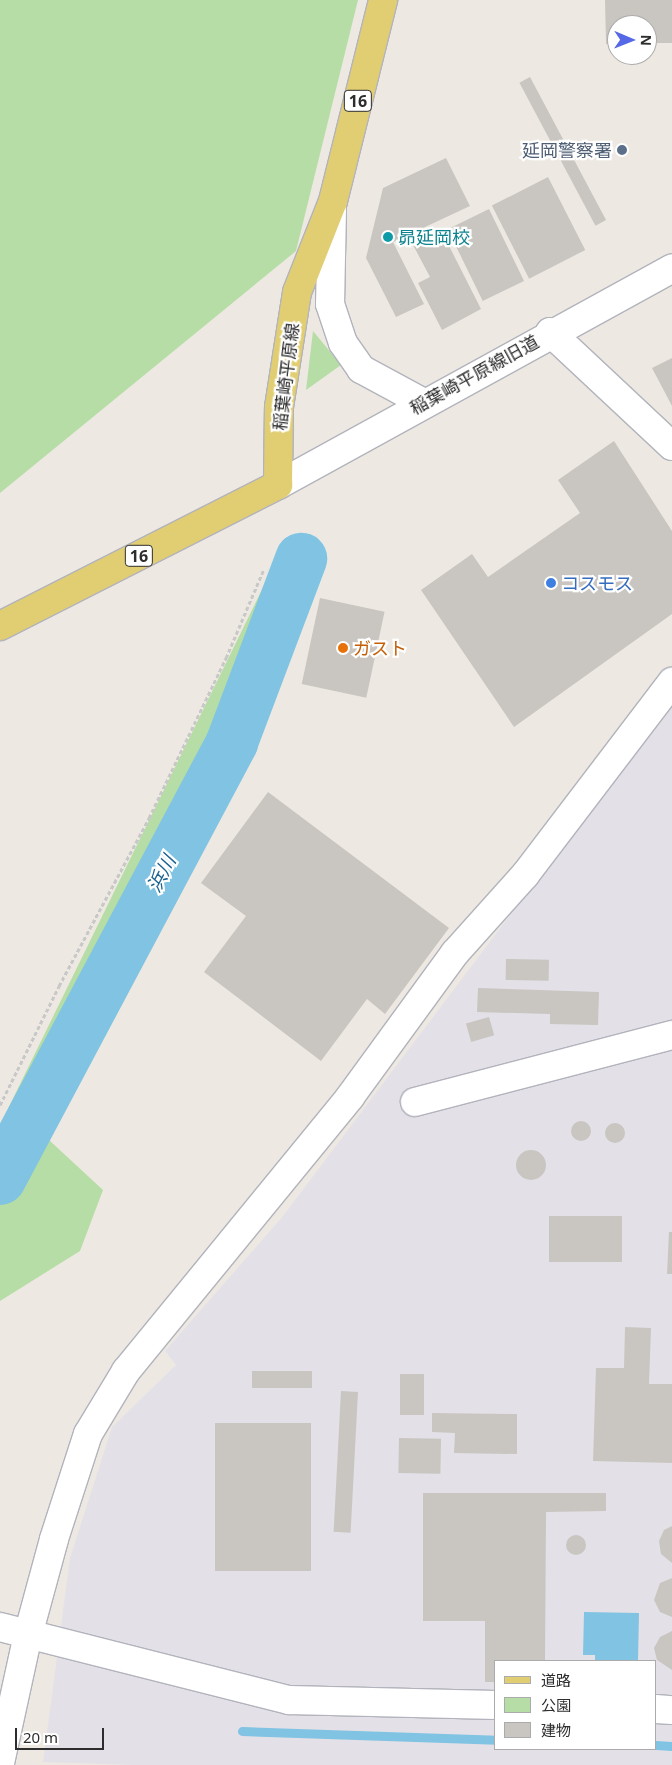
<!DOCTYPE html>
<meta charset="utf-8">
<style>
body{margin:0}
#map{position:relative;width:672px;height:1765px;overflow:hidden;background:#ede9e2;font-family:"Noto Sans","Noto Sans JP",sans-serif}
div>[style]{position:absolute}
.industrial>*{inset:0;background:#e3e1e7}
.green>*{inset:0;background:#b5dda5}
.water>*{inset:0;background:#81c3e2}
.stream>*{height:9px;margin:-4.5px;padding:0 4.5px;transform-origin:4.5px;border-radius:4.5px;background:#81c3e2}
.river>*{height:52px;margin:-26px;padding:0 26px;transform-origin:26px;border-radius:26px;background:#81c3e2}
.building>*{inset:0;background:#c9c5c0;transform-origin:0 0}
.round{border-radius:50%}
.path>*{height:3px;margin-top:-1.5px;transform-origin:0;background:repeating-linear-gradient(90deg,#c8c8c8 0 4px,transparent 0 6.5px)}
.roads{filter:drop-shadow(1px 0 #b2b3bc) drop-shadow(-1px 0 #b2b3bc) drop-shadow(0 1px #b2b3bc) drop-shadow(0 -1px #b2b3bc)}
.minor>*{height:28px;margin:-14px;padding:0 14px;transform-origin:14px;border-radius:14px;background:#fff}
.major>*{height:28px;margin:-14px;padding:0 14px;transform-origin:14px;border-radius:14px;background:#e2ce72}
.dots>*{width:14px;height:14px;translate:-50% -50%;box-sizing:border-box;border:2px solid #fff;border-radius:50%}
span{translate:-50% -50%;white-space:nowrap;text-align:center;line-height:1.15;-webkit-text-stroke:4.5px #fff;paint-order:stroke}
.shield-label span{padding:1px 4px;background:#fff;border:1px solid;border-radius:4px;-webkit-text-stroke-width:0}
.shield-label{font-size:16px;color:#2d2d2d;font-weight:700}
.service-label{font-size:18px;color:#4e5e75}
.right{translate:-100% -50%;text-align:right}
.culture-label{font-size:18px;color:#0d838f}
.left{translate:0 -50%;text-align:left}
.street-label{font-size:18px;color:#2d2d2d}
.shop-label{font-size:18px;color:#366cbe}
.food-label{font-size:18px;color:#c56008}
.water-label{font-size:19px;color:#1d6391;font-style:italic}
.legend{position:absolute;left:494px;top:1660px;width:162px;height:90px;box-sizing:border-box;background:#fff;border:1px solid #ababab;margin:0;padding:6px 9px;list-style:none;font-size:15px;color:#2d2d2d}
.legend li{display:flex;align-items:center;gap:10px;height:25px}
.legend b{width:25px;border:1px solid #ababab}
.north{position:absolute;left:607px;top:15px;width:50px;height:50px;box-sizing:border-box;background:#fff;border:1px solid #ababab;border-radius:50%;rotate:91deg;font-size:14px;font-weight:700;line-height:20px;text-align:center;color:#2d2d2d}
.north::after{content:'';display:block;margin:auto;width:18px;height:22px;background:#5568e6;clip-path:polygon(50% 0,100% 100%,50% 72%,0 100%)}
.scale{position:absolute;left:15px;top:1728px;width:89px;height:22px;box-sizing:border-box;border:2px solid #2d2d2d;border-top:0;padding-left:6px;font-size:15px;line-height:18px;white-space:nowrap;color:#2d2d2d;-webkit-text-stroke:4px #fff;paint-order:stroke}
</style>
<div id="map">
<div class="industrial">
<i style="clip-path:polygon(evenodd,672px 700px,672px 1765px,132px 1765px,43px 1762px,70px 1558px,112px 1427px,176px 1365px,165px 1351px,283px 1216px,672px 700px,496px 1661px,656px 1661px,656px 1749px,496px 1749px,496px 1661px)"></i>
</div>
<div class="green">
<i style="clip-path:polygon(0 0,358px 0,296px 251px,0 493px)"></i>
<i style="clip-path:polygon(313px 331px,341px 365px,306px 390px)"></i>
<i style="clip-path:polygon(293px 564px,262px 683px,49px 1140px,103px 1190px,80px 1251px,0 1301px,0 1125px,272px 569px)"></i>
</div>
<div class="water">
<i style="clip-path:polygon(584px 1612px,639px 1613px,638px 1661px,595px 1661px,595px 1655px,583px 1655px)"></i>
</div>
<div class="stream">
<i style="left:242px;top:1731px;width:254px;rotate:2deg"></i>
<i style="left:656px;top:1745px;width:16px;rotate:4deg"></i>
</div>
<div class="river">
<i style="left:0;top:1179px;width:495px;rotate:-62deg"></i>
<i style="left:232px;top:742px;width:196px;rotate:-69.3deg"></i>
</div>
<div class="building">
<i style="clip-path:polygon(605px 0,672px 0,672px 43px,647px 43px,647px 25px,617px 25px,617px 44px,606px 44px)"></i>
<i style="left:530px;top:77px;width:162px;height:12px;rotate:62deg"></i>
<i style="clip-path:polygon(446px 158px,470px 206px,393px 242px,424px 304px,396px 317px,366px 258px,383px 188px)"></i>
<i style="left:548px;top:177px;width:82px;height:63px;rotate:63deg"></i>
<i style="left:489px;top:209px;width:80px;height:46px;rotate:64deg"></i>
<i style="clip-path:polygon(441px 230px,481px 309px,442px 330px,418px 283px,430px 277px,413px 245px)"></i>
<i style="clip-path:polygon(672px 358px,672px 406px,652px 368px)"></i>
<i style="clip-path:polygon(614px 441px,672px 531px,672px 614px,514px 727px,421px 590px,472px 554px,488px 577px,580px 513px,558px 480px)"></i>
<i style="left:320px;top:598px;width:66px;height:88px;rotate:12deg"></i>
<i style="clip-path:polygon(268px 792px,449px 928px,385px 1014px,367px 999px,321px 1061px,204px 972px,246px 916px,201px 883px)"></i>
<i style="left:506px;top:959px;width:43px;height:21px;rotate:1deg"></i>
<i style="clip-path:polygon(478px 988px,599px 992px,598px 1025px,550px 1024px,550px 1014px,477px 1012px)"></i>
<i style="left:489px;top:1017px;width:19px;height:24px;rotate:74deg"></i>
<i class="round" style="left:571px;top:1121px;width:20px;height:20px"></i>
<i class="round" style="left:605px;top:1123px;width:20px;height:20px"></i>
<i class="round" style="left:516px;top:1150px;width:30px;height:30px"></i>
<i style="left:549px;top:1216px;width:73px;height:46px"></i>
<i style="clip-path:polygon(669px 1232px,672px 1232px,672px 1274px,667px 1274px)"></i>
<i style="clip-path:polygon(625px 1327px,651px 1328px,649px 1384px,672px 1384px,672px 1463px,593px 1461px,596px 1368px,624px 1368px)"></i>
<i style="left:312px;top:1371px;width:17px;height:60px;rotate:90deg"></i>
<i style="left:400px;top:1374px;width:24px;height:41px"></i>
<i style="left:341px;top:1391px;width:17px;height:141px;rotate:3deg"></i>
<i style="clip-path:polygon(432px 1413px,517px 1414px,517px 1454px,454px 1453px,455px 1433px,432px 1432px)"></i>
<i style="left:215px;top:1423px;width:96px;height:148px"></i>
<i style="left:399px;top:1438px;width:42px;height:35px;rotate:1deg"></i>
<i style="clip-path:polygon(423px 1493px,606px 1493px,606px 1511px,546px 1512px,545px 1661px,496px 1661px,496px 1682px,485px 1682px,485px 1621px,423px 1621px)"></i>
<i style="clip-path:polygon(672px 1526px,672px 1563px,661px 1554px,659px 1541px,664px 1530px)"></i>
<i class="round" style="left:566px;top:1535px;width:20px;height:20px"></i>
<i style="clip-path:polygon(672px 1578px,672px 1617px,660px 1612px,654px 1600px,660px 1583px)"></i>
<i style="clip-path:polygon(672px 1631px,672px 1670px,657px 1660px,654px 1648px,660px 1637px)"></i>
</div>
<div class="path">
<i style="left:0;top:1105px;width:133px;rotate:-63.6deg"></i>
<i style="left:59px;top:986px;width:191px;rotate:-61.8deg"></i>
<i style="left:149px;top:818px;width:178px;rotate:-64.3deg"></i>
<i style="left:226px;top:658px;width:97px;rotate:-66.9deg"></i>
</div>
<div class="roads">
<div class="minor">
<i style="left:332px;top:210px;width:94px;rotate:91.2deg"></i>
<i style="left:330px;top:304px;width:41px;rotate:71.6deg"></i>
<i style="left:343px;top:343px;width:32px;rotate:55deg"></i>
<i style="left:361px;top:369px;width:72px;rotate:28.4deg"></i>
<i style="left:550px;top:332px;width:167px;rotate:43.1deg"></i>
<i style="left:278px;top:485px;width:450px;rotate:-28.8deg"></i>
<i style="left:415px;top:1102px;width:266px;rotate:-14.6deg"></i>
<i style="left:0;top:1627px;width:298px;rotate:14.2deg"></i>
<i style="left:289px;top:1700px;width:207px;rotate:1.4deg"></i>
<i style="left:656px;top:1709px;width:16px;rotate:4deg"></i>
<i style="left:0;top:1763px;width:131px;rotate:-77.7deg"></i>
<i style="left:28px;top:1635px;width:99px;rotate:-74.8deg"></i>
<i style="left:54px;top:1539px;width:110px;rotate:-72.1deg"></i>
<i style="left:88px;top:1434px;width:74px;rotate:-58.9deg"></i>
<i style="left:126px;top:1371px;width:354px;rotate:-50.7deg"></i>
<i style="left:350px;top:1097px;width:178px;rotate:-53.9deg"></i>
<i style="left:455px;top:953px;width:105px;rotate:-48.1deg"></i>
<i style="left:525px;top:875px;width:243px;rotate:-52.7deg"></i>
</div>
<div class="major">
<i style="left:0;top:626px;width:312px;rotate:-26.9deg"></i>
<i style="left:278px;top:485px;width:78px;rotate:-89.3deg"></i>
<i style="left:279px;top:407px;width:116px;rotate:-81.1deg"></i>
<i style="left:297px;top:292px;width:98px;rotate:-68.4deg"></i>
<i style="left:333px;top:201px;width:207px;rotate:-76deg"></i>
</div>
</div>
<div class="dots">
<i style="left:622px;top:150px;background:#5c6f8a"></i>
<i style="left:388px;top:237px;background:#0f9aa8"></i>
<i style="left:551px;top:583px;background:#3f7fe0"></i>
<i style="left:343px;top:648px;background:#e8710a"></i>
</div>
<div class="shield-label">
<span style="left:358px;top:101px">16</span>
<span style="left:139px;top:556px">16</span>
</div>
<div class="service-label">
<span class="right" style="left:612px;top:150px">延岡警察署</span>
</div>
<div class="culture-label">
<span class="left" style="left:398px;top:237px">昴延岡校</span>
</div>
<div class="street-label">
<span style="left:474px;top:375px;rotate:-29deg">稲葉崎平原線旧道</span>
<span style="left:286px;top:377px;rotate:-83deg">稲葉崎平原線</span>
</div>
<div class="shop-label">
<span class="left" style="left:561px;top:583px">コスモス</span>
</div>
<div class="food-label">
<span class="left" style="left:353px;top:648px">ガスト</span>
</div>
<div class="water-label">
<span style="left:162px;top:874px;rotate:-62deg">浜川</span>
</div>
<ul class="legend">
<li><b style="height:6px;background:#e2ce72"></b>道路</li>
<li><b style="height:14px;background:#b5dda5"></b>公園</li>
<li><b style="height:14px;background:#c9c5c0"></b>建物</li>
</ul>
<div class="north">N</div>
<div class="scale">20 m</div>
</div>
